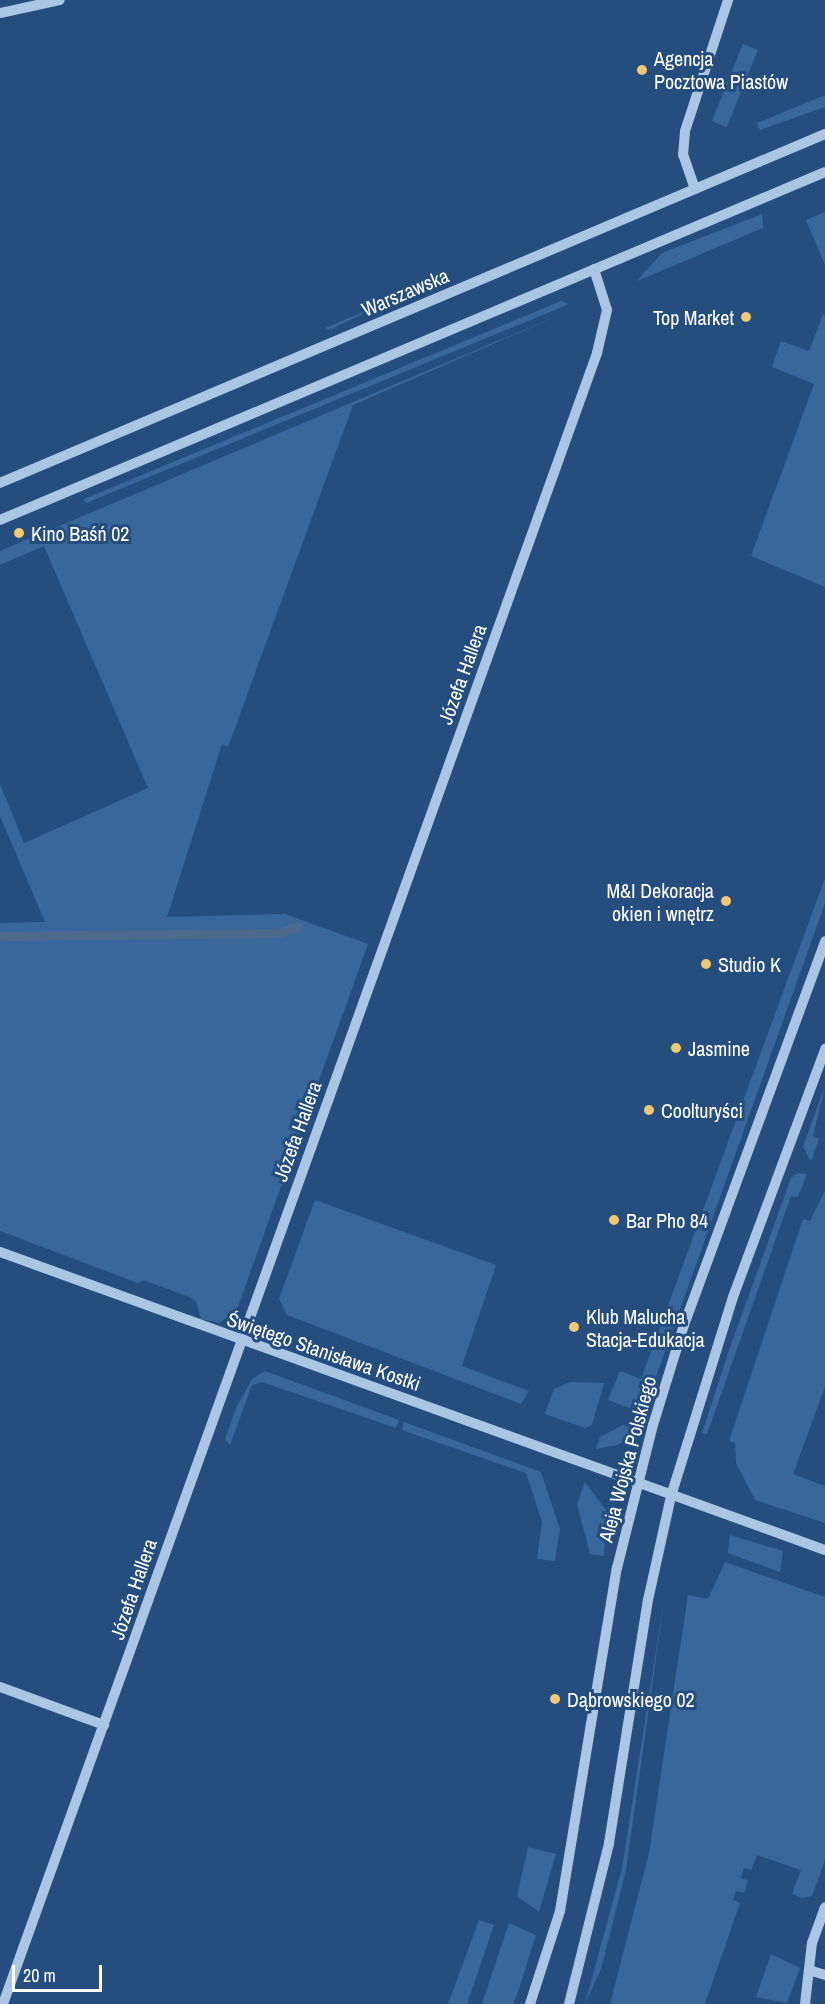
<!DOCTYPE html>
<meta charset="utf-8">
<style>
body{margin:0}
#map{position:relative;width:825px;height:2004px;overflow:hidden;background:#254e7e;font-family:"Archivo Narrow",sans-serif}
div>[style]{position:absolute}
.green>*{inset:0;background:#39679c;transform-origin:0 0}
.stream>*{height:9px;margin:-4.5px;padding:0 4.5px;transform-origin:4.5px;border-radius:4.5px;background:#4c698c}
.minor>*{height:10px;margin:-5px;padding:0 5px;transform-origin:5px;border-radius:5px;background:#abc6e5}
.dots>*{width:16px;height:16px;translate:-50% -50%;box-sizing:border-box;border:3px solid #254e7e;border-radius:50%}
span{translate:-50% -50%;white-space:nowrap;text-align:center;line-height:1.15;-webkit-text-stroke:6px #254e7e;paint-order:stroke}
.poi-label{font-size:20px;color:#fff}
.left{translate:0 -50%;text-align:left}
.right{translate:-100% -50%;text-align:right}
.street-label{font-size:20px;color:#fff}
.scale{position:absolute;left:12px;top:1965px;width:90px;height:27px;box-sizing:border-box;border:3px solid #fff;border-top:0;padding-left:8px;font-size:18px;line-height:21px;white-space:nowrap;color:#fff;-webkit-text-stroke:4px #254e7e;paint-order:stroke}
</style>
<div id="map">
<div class="green">
<i style="left:743px;top:44px;width:16px;height:83px;rotate:22deg"></i>
<i style="clip-path:polygon(825px 95px,825px 107px,760px 130px,757px 123px)"></i>
<i style="clip-path:polygon(825px 212px,825px 265px,806px 220px)"></i>
<i style="clip-path:polygon(762px 214px,763px 228px,637px 281px,662px 253px)"></i>
<i style="clip-path:polygon(399px 297px,329px 330px,325px 328px)"></i>
<i style="clip-path:polygon(561px 301px,569px 304px,86px 503px,84px 499px)"></i>
<i style="clip-path:polygon(564px 313px,353px 405px,228px 747px,222px 744px,167px 917px,285px 914px,368px 944px,236px 1312px,219px 1323px,201px 1319px,196px 1301px,189px 1297px,144px 1280px,138px 1283px,0 1231px,0 923px,45px 922px,0 816px,0 784px,24px 843px,148px 788px,44px 546px,0 565px,0 551px)"></i>
<i style="clip-path:polygon(823px 314px,825px 315px,825px 587px,751px 556px,814px 384px,772px 367px,781px 341px,809px 351px)"></i>
<i style="clip-path:polygon(825px 878px,825px 903px,643px 1413px,608px 1400px,620px 1371px,641px 1379px)"></i>
<i style="clip-path:polygon(825px 1086px,813px 1136px,819px 1139px,811px 1161px,803px 1147px)"></i>
<i style="clip-path:polygon(798px 1173px,807px 1174px,798px 1197px,791px 1196px,707px 1434px,702px 1433px,727px 1356px,791px 1178px)"></i>
<i style="clip-path:polygon(825px 1191px,825px 1387px,793px 1474px,825px 1486px,825px 1523px,755px 1500px,736px 1463px,735px 1443px,729px 1441px,803px 1219px,810px 1221px)"></i>
<i style="clip-path:polygon(315px 1200px,496px 1265px,462px 1366px,529px 1391px,521px 1404px,287px 1315px,279px 1299px)"></i>
<i style="clip-path:polygon(265px 1371px,399px 1420px,396px 1428px,262px 1382px,252px 1385px,230px 1445px,225px 1439px,237px 1406px,252px 1379px)"></i>
<i style="clip-path:polygon(570px 1382px,604px 1383px,592px 1425px,585px 1428px,545px 1414px,554px 1389px)"></i>
<i style="clip-path:polygon(404px 1422px,541px 1472px,560px 1529px,555px 1561px,537px 1559px,542px 1522px,526px 1473px,402px 1430px)"></i>
<i style="clip-path:polygon(623px 1425px,637px 1430px,618px 1445px,596px 1449px,600px 1437px)"></i>
<i style="clip-path:polygon(585px 1482px,606px 1510px,604px 1556px,590px 1554px,577px 1504px)"></i>
<i style="clip-path:polygon(730px 1535px,783px 1551px,780px 1572px,728px 1553px)"></i>
<i style="clip-path:polygon(725px 1562px,825px 1597px,825px 1860px,812px 1896px,802px 1898px,792px 1894px,801px 1870px,757px 1855px,751px 1870px,744px 1868px,741px 1878px,748px 1880px,744px 1893px,736px 1891px,733px 1900px,740px 1903px,705px 2004px,610px 2004px,649px 1853px,688px 1595px,708px 1599px)"></i>
<i style="clip-path:polygon(665px 1594px,626px 1870px,601px 1969px,585px 2004px,622px 1868px)"></i>
<i style="clip-path:polygon(528px 1847px,556px 1854px,539px 1912px,517px 1896px)"></i>
<i style="clip-path:polygon(479px 1920px,494px 1925px,467px 2004px,448px 2004px)"></i>
<i style="clip-path:polygon(509px 1923px,536px 1935px,517px 1995px,513px 2004px,482px 2004px)"></i>
<i style="clip-path:polygon(771px 1954px,800px 1968px,787px 2003px,756px 1997px)"></i>
</div>
<div class="stream">
<i style="left:0;top:936px;width:278px;rotate:-0.6deg"></i>
<i style="left:278px;top:933px;width:20px;rotate:-18deg"></i>
</div>
<div class="minor">
<i style="left:0;top:13px;width:61px;rotate:-12.2deg"></i>
<i style="left:695px;top:189px;width:36px;rotate:-109deg"></i>
<i style="left:683px;top:155px;width:24px;rotate:-85deg"></i>
<i style="left:685px;top:131px;width:138px;rotate:-71.8deg"></i>
<i style="left:0;top:483px;width:896px;rotate:-22.93deg"></i>
<i style="left:0;top:520px;width:895px;rotate:-22.87deg"></i>
<i style="left:0;top:1252px;width:877px;rotate:19.86deg"></i>
<i style="left:0;top:1687px;width:111px;rotate:20.1deg"></i>
<i style="left:812px;top:1971px;width:14px;rotate:17deg"></i>
<i style="left:3px;top:2004px;width:1755px;rotate:-70.21deg"></i>
<i style="left:597px;top:353px;width:44px;rotate:-76.9deg"></i>
<i style="left:607px;top:310px;width:43px;rotate:-107.6deg"></i>
<i style="left:530px;top:2004px;width:98px;rotate:-72.1deg"></i>
<i style="left:560px;top:1911px;width:348px;rotate:-80.6deg"></i>
<i style="left:617px;top:1568px;width:147px;rotate:-75.9deg"></i>
<i style="left:653px;top:1425px;width:105px;rotate:-72.8deg"></i>
<i style="left:684px;top:1325px;width:409px;rotate:-69.8deg"></i>
<i style="left:569px;top:2004px;width:166px;rotate:-76deg"></i>
<i style="left:609px;top:1843px;width:246px;rotate:-80.9deg"></i>
<i style="left:648px;top:1600px;width:107px;rotate:-77.5deg"></i>
<i style="left:671px;top:1496px;width:208px;rotate:-72.7deg"></i>
<i style="left:733px;top:1297px;width:265px;rotate:-69.6deg"></i>
<i style="left:805px;top:2004px;width:61px;rotate:-83.5deg"></i>
<i style="left:812px;top:1943px;width:38px;rotate:-70deg"></i>
</div>
<div class="dots">
<i style="left:642px;top:70px;background:#efc870"></i>
<i style="left:746px;top:317px;background:#efc870"></i>
<i style="left:19px;top:533px;background:#efc870"></i>
<i style="left:726px;top:901px;background:#efc870"></i>
<i style="left:706px;top:964px;background:#efc870"></i>
<i style="left:676px;top:1048px;background:#efc870"></i>
<i style="left:649px;top:1110px;background:#efc870"></i>
<i style="left:614px;top:1220px;background:#efc870"></i>
<i style="left:574px;top:1327px;background:#efc870"></i>
<i style="left:555px;top:1699px;background:#efc870"></i>
</div>
<div class="poi-label">
<span class="left" style="left:654px;top:70px">Agencja<br>Pocztowa Piastów</span>
<span class="right" style="left:734px;top:317px">Top Market</span>
<span class="left" style="left:31px;top:533px">Kino Baśń 02</span>
<span class="right" style="left:714px;top:902px">M&amp;I Dekoracja<br>okien i wnętrz</span>
<span class="left" style="left:718px;top:964px">Studio K</span>
<span class="left" style="left:688px;top:1048px">Jasmine</span>
<span class="left" style="left:661px;top:1110px">Coolturyści</span>
<span class="left" style="left:626px;top:1220px">Bar Pho 84</span>
<span class="left" style="left:586px;top:1328px">Klub Malucha<br>Stacja-Edukacja</span>
<span class="left" style="left:567px;top:1699px">Dąbrowskiego 02</span>
</div>
<div class="street-label">
<span style="left:405px;top:292px;rotate:-23deg">Warszawska</span>
<span style="left:462px;top:674px;rotate:-70deg">Józefa Hallera</span>
<span style="left:297px;top:1131px;rotate:-70deg">Józefa Hallera</span>
<span style="left:324px;top:1351px;rotate:19deg">Świętego Stanisława Kostki</span>
<span style="left:627px;top:1459px;rotate:-75deg">Aleja Wojska Polskiego</span>
<span style="left:133px;top:1589px;rotate:-71deg">Józefa Hallera</span>
</div>
<div class="scale">20 m</div>
</div>
